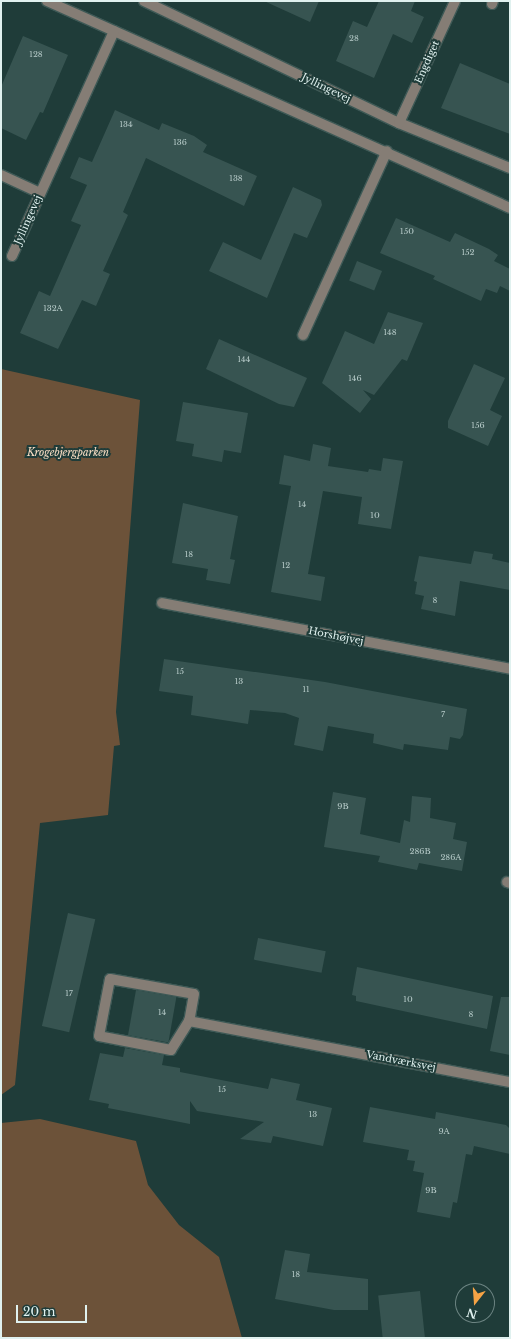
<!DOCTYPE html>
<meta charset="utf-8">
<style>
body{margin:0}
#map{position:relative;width:511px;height:1339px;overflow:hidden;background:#1f3c39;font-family:"Libre Baskerville",serif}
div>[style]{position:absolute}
.green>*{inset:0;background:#6c5239}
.building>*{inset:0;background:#375451;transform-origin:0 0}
.roads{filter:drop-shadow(1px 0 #3e5956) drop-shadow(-1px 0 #3e5956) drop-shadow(0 1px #3e5956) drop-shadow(0 -1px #3e5956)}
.minor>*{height:10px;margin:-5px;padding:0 5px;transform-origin:5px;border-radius:5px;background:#857d75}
span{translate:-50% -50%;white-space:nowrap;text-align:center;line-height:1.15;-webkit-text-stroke:4px #1f3c39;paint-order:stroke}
.number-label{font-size:8px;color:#b6cac8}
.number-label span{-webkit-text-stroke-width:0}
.street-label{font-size:10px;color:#e0f1ef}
.park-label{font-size:10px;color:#fadec4;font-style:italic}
.frame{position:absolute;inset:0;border:2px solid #e0f1ef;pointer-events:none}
.north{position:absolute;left:455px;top:1283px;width:40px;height:40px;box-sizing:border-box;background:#1f3c39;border:1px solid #6c8482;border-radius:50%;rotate:197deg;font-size:11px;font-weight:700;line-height:16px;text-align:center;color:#e0f1ef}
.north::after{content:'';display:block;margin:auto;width:14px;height:18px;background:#f5a345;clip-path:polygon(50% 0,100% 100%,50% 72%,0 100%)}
.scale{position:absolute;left:16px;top:1305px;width:71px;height:18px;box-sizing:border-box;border:2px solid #e0f1ef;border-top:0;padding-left:5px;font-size:12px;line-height:14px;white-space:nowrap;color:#e0f1ef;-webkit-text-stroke:3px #1f3c39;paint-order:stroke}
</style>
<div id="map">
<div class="green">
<i style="clip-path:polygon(1px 369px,140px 400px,116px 712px,120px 745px,114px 746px,108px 815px,40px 823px,15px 1085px,1px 1095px)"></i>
<i style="clip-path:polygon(40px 1119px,136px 1141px,148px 1185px,179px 1225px,219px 1257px,242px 1338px,1px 1338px,1px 1123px)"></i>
</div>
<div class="building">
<i style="clip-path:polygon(264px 1px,319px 1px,310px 22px)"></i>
<i style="clip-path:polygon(379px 1px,415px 1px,411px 11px,424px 17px,412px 43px,393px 34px,374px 78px,336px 61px,353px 21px,367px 27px)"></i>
<i style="clip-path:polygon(23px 36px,68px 55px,43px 113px,40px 112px,26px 140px,1px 128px,1px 87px)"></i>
<i style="clip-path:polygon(460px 63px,510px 84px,510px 134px,441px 108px)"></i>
<i style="clip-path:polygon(115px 110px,159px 130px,162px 123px,194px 136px,207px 145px,203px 152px,257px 176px,244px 206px,146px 158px,123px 212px,128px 215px,103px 271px,110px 274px,96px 306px,82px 300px,58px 349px,20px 333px,39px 291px,50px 296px,81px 225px,71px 221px,87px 185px,70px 178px,79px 157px,92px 162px)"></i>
<i style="clip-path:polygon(293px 187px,321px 200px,322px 205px,307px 238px,294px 233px,267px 298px,209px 271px,223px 242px,261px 260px)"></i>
<i style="clip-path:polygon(396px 218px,450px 242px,455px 233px,489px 249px,498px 255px,494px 261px,510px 269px,510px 291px,500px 286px,497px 293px,486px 289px,481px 301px,433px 279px,435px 276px,380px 253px)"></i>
<i style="left:357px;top:261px;width:27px;height:21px;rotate:22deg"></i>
<i style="clip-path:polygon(388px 312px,423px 323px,407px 361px,402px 359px,374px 395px,363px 390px,371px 399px,360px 413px,322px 383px,345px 331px,374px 344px)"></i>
<i style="clip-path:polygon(219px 339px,307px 378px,294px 407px,279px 404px,206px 369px)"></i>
<i style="clip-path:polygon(474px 364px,505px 378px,490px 410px,502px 416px,488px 446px,448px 428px,448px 421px)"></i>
<i style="clip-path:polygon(183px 402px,248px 413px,241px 453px,224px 450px,222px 462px,192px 456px,194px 444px,176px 441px)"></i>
<i style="clip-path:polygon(313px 444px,331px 448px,328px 466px,368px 472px,369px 469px,381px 471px,383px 458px,403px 461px,391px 529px,358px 524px,362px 497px,323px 491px,308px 574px,325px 577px,321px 601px,271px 592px,291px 486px,279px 484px,284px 455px,310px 461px)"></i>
<i style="clip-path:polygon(183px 503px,238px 516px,230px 559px,235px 560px,230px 584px,206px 580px,208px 569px,172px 563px)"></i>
<i style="clip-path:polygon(474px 551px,493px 554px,492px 559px,510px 563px,510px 590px,460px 581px,455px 616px,421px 609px,424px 596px,415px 594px,417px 582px,414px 581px,419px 556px,471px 564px)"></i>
<i style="clip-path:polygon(164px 659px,325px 682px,467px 709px,463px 735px,460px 739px,450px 737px,448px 750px,404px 744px,403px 750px,373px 743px,374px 734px,328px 726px,323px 751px,294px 745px,299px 718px,285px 713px,250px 710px,248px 724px,191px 715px,193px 696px,159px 691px)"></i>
<i style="clip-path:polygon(333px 792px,366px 798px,360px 834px,400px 843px,404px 820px,410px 822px,412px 796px,431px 798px,430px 818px,456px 823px,453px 839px,467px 842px,462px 871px,419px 863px,417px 870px,378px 862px,380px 856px,324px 847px)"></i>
<i style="left:68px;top:913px;width:28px;height:116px;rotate:13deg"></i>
<i style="left:258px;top:938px;width:69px;height:22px;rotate:11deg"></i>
<i style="clip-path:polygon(357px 967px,493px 996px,487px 1029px,356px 1001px,356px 996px,352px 995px)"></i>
<i style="left:136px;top:990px;width:41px;height:46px;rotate:10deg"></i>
<i style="clip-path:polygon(501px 997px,510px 997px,510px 1055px,490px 1051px)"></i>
<i style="clip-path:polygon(125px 1048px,164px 1055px,162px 1065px,180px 1068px,180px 1072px,268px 1089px,271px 1078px,300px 1084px,296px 1100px,332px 1108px,323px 1146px,273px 1136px,271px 1143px,240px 1139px,264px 1122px,197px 1111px,190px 1101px,190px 1124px,108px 1108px,109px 1104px,89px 1100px,100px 1053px,123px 1057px)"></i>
<i style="clip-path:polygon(370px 1107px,435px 1119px,436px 1112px,506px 1125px,510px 1129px,510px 1154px,474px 1146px,472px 1155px,466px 1154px,457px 1203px,453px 1202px,450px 1218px,417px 1212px,424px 1173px,413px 1171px,415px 1161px,407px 1160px,409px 1150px,363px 1142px)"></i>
<i style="clip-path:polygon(285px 1250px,310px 1254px,307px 1272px,368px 1279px,368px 1310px,334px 1310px,275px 1299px)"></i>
<i style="left:420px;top:1291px;width:47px;height:42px;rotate:84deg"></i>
</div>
<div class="roads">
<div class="minor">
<i style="left:47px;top:1px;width:507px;rotate:24.09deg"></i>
<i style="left:144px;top:1px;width:283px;rotate:25.6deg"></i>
<i style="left:399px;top:123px;width:120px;rotate:22.1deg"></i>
<i style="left:492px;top:4px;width:3px;rotate:-72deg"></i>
<i style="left:399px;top:123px;width:134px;rotate:-65.3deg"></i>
<i style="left:1px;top:175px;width:43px;rotate:24.8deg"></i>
<i style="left:12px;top:256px;width:247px;rotate:-65.6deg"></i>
<i style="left:303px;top:335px;width:202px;rotate:-65.5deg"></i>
<i style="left:162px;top:603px;width:354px;rotate:10.7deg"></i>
<i style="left:507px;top:882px;width:3px;rotate:18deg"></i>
<i style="left:189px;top:1021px;width:34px;rotate:122deg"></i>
<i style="left:171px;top:1050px;width:73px;rotate:-169deg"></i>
<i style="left:99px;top:1036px;width:58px;rotate:-79.1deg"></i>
<i style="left:110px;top:979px;width:85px;rotate:10.1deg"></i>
<i style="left:194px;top:994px;width:27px;rotate:100deg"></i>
<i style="left:189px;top:1021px;width:327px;rotate:10.8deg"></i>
</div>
</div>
<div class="number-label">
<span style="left:354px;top:39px">28</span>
<span style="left:36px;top:55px">128</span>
<span style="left:126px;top:125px">134</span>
<span style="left:180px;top:143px">136</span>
<span style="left:236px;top:179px">138</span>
<span style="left:407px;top:232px">150</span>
<span style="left:468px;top:253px">152</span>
<span style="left:53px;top:309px">132A</span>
<span style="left:390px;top:333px">148</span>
<span style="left:244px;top:360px">144</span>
<span style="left:355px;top:379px">146</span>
<span style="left:478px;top:426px">156</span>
<span style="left:302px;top:505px">14</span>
<span style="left:375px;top:516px">10</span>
<span style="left:189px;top:555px">18</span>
<span style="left:286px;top:566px">12</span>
<span style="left:435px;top:601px">8</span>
<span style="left:180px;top:672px">15</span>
<span style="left:239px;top:682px">13</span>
<span style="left:306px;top:690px">11</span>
<span style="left:443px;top:715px">7</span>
<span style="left:343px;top:807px">9B</span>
<span style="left:420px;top:852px">286B</span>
<span style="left:451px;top:858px">286A</span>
<span style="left:69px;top:994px">17</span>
<span style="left:408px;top:1000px">10</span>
<span style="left:162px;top:1013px">14</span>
<span style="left:471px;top:1015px">8</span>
<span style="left:222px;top:1090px">15</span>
<span style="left:313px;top:1115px">13</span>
<span style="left:444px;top:1132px">9A</span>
<span style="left:431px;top:1191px">9B</span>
<span style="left:296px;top:1275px">18</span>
</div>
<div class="street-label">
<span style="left:427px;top:62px;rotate:-66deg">Engdiget</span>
<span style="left:326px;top:88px;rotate:26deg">Jyllingevej</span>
<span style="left:28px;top:220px;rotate:-66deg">Jyllingevej</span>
<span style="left:336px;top:636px;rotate:11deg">Horshøjvej</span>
<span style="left:401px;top:1061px;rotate:11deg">Vandværksvej</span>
</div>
<div class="park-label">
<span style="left:68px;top:453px">Krogebjergparken</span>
</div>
<div class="frame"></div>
<div class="north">N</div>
<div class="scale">20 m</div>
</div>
